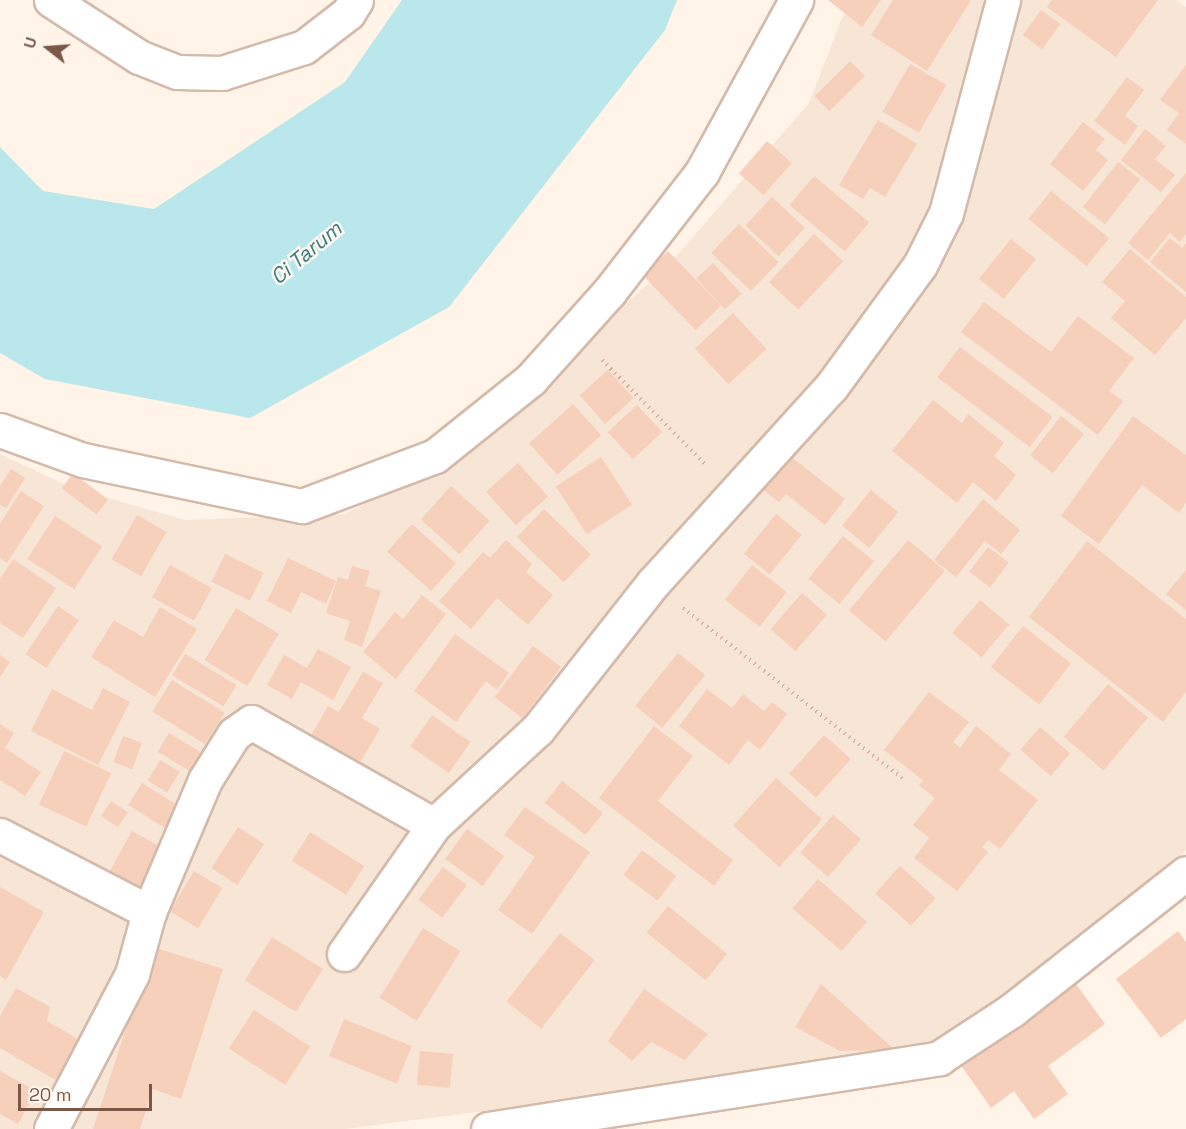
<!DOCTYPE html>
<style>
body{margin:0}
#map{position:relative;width:1186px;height:1129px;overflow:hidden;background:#fff4e7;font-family:"Space Grotesk",sans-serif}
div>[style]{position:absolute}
.residential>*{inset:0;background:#f7e5d5}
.water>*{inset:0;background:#b9e7eb}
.building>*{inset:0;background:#f7d0bc;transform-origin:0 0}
.path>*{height:4px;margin-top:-2px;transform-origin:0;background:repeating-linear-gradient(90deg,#ddb29e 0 1.5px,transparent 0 6px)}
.roads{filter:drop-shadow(2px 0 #d3baab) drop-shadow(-2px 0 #d3baab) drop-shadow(0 2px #d3baab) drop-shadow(0 -2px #d3baab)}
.minor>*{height:33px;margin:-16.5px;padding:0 16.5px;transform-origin:16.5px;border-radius:16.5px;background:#fff}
span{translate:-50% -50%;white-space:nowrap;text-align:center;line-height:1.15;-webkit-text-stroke:5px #fff8f0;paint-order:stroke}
.water-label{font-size:21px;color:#397c83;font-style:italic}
.north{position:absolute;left:18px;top:18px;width:60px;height:60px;-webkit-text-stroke:4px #fff8f0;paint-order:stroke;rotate:287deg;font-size:16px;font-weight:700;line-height:24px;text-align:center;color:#7c5748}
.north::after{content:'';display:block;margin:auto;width:21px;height:27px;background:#7c5748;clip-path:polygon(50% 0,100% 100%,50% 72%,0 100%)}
.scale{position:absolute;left:18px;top:1084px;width:134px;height:27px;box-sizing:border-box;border:3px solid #7c5748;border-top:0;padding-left:8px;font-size:18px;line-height:21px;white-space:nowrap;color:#7c5748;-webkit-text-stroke:4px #fff8f0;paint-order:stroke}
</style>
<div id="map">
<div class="residential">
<i style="clip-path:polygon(849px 0,1176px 0,1186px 7px,1186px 850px,1010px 1009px,887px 1059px,345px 1129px,0 1129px,0 454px,70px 487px,185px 520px,345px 514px,446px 462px,666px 268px,809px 103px)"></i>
</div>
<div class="water">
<i style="clip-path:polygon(402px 0,677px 0,665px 30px,449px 307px,250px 418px,45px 379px,0 353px,0 147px,43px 191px,154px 209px,345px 82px)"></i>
</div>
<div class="building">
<i style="clip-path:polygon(828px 0,881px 0,862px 27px)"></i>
<i style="clip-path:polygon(893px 0,971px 0,927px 71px,871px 35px)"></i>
<i style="clip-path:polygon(1052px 0,1158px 0,1116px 57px,1047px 7px)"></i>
<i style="left:1041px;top:10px;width:24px;height:31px;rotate:36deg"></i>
<i style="left:850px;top:61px;width:21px;height:50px;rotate:45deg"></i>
<i style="left:910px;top:64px;width:42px;height:55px;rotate:30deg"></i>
<i style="clip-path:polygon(1186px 65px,1186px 144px,1167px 130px,1179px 113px,1160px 100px)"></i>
<i style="clip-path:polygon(1127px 77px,1144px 90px,1125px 116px,1138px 126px,1125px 145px,1094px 121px)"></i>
<i style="clip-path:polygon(878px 120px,917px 144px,885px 197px,870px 188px,863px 199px,839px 185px)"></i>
<i style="clip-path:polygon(1083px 122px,1105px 139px,1096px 150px,1108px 160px,1083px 191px,1050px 164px)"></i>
<i style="clip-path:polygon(1145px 129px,1166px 146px,1155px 159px,1175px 175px,1161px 192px,1121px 160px)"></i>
<i style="left:767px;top:141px;width:33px;height:43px;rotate:41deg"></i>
<i style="left:1118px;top:162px;width:28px;height:57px;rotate:38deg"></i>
<i style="clip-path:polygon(1186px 173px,1186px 234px,1180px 242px,1170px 233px,1148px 260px,1128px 243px)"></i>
<i style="left:814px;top:176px;width:72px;height:38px;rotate:40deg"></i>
<i style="left:1051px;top:191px;width:75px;height:36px;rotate:39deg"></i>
<i style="left:772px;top:197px;width:45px;height:39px;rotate:43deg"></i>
<i style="left:739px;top:224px;width:55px;height:40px;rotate:44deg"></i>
<i style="left:814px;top:234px;width:40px;height:66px;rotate:43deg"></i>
<i style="clip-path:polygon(1170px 238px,1182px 248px,1186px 243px,1186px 292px,1150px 262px)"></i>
<i style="left:1011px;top:239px;width:32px;height:51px;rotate:39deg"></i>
<i style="clip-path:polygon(1130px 249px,1186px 297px,1186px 318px,1155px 355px,1111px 318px,1125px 301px,1102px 282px)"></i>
<i style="left:668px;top:251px;width:76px;height:35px;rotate:46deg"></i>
<i style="left:713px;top:263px;width:42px;height:23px;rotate:47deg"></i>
<i style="clip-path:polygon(984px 302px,1051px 352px,1078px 316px,1134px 358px,1109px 391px,1123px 401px,1098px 435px,961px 332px)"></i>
<i style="left:733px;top:313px;width:49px;height:52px;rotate:47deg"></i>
<i style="left:960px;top:347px;width:116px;height:38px;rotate:37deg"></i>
<i style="left:608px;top:370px;width:38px;height:38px;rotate:48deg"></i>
<i style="clip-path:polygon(933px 400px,962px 423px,968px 414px,1004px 443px,994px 456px,1016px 475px,996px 501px,973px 482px,957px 503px,892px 451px)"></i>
<i style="left:573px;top:404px;width:42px;height:59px;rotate:48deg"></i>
<i style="left:637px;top:405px;width:37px;height:40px;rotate:47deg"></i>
<i style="left:1061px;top:416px;width:29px;height:50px;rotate:38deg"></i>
<i style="clip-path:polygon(1133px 416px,1186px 455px,1186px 502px,1179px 513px,1142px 485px,1099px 544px,1061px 516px)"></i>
<i style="clip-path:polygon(790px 456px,845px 499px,825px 525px,786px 494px,779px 502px,763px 490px)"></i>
<i style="left:601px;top:457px;width:57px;height:54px;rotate:57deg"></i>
<i style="left:518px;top:463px;width:45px;height:43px;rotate:48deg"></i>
<i style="clip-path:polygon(11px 469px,25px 478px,6px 508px,0 505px,0 486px)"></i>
<i style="left:73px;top:473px;width:44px;height:19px;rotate:37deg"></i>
<i style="left:451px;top:486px;width:52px;height:45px;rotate:42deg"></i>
<i style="left:871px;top:490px;width:35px;height:46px;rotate:39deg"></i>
<i style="clip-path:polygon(21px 491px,44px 506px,7px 563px,0 558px,0 524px)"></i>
<i style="clip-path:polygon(983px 499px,1020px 530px,1001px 554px,985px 541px,956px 577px,934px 560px)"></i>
<i style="left:544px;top:509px;width:65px;height:39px;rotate:44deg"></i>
<i style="left:776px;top:514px;width:33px;height:51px;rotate:39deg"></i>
<i style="left:137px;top:515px;width:34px;height:51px;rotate:30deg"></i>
<i style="left:55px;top:516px;width:56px;height:51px;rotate:33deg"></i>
<i style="left:412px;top:524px;width:59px;height:37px;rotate:42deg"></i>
<i style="left:843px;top:536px;width:40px;height:55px;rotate:39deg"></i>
<i style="clip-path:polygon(506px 540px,532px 564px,526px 572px,553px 595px,528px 625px,497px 598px,471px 629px,439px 601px,483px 552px,490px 558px)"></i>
<i style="left:908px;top:540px;width:48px;height:92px;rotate:40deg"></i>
<i style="clip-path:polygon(1087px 541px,1186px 619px,1186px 692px,1163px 722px,1029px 617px)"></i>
<i style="left:988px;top:547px;width:26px;height:31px;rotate:37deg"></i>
<i style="left:225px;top:554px;width:43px;height:31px;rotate:26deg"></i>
<i style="clip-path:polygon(288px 558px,336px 581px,326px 604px,301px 592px,291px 613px,267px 601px)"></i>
<i style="clip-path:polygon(13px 559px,56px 588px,23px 638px,0 623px,0 579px)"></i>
<i style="left:170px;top:565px;width:48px;height:37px;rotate:29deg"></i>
<i style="left:752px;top:565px;width:44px;height:44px;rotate:38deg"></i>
<i style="clip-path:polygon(352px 566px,370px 571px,365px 586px,381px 591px,362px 647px,344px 640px,350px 621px,326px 613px,338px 577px,348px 580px)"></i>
<i style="clip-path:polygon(1186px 570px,1186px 610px,1166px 594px)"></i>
<i style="left:802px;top:593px;width:33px;height:48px;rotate:41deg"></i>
<i style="clip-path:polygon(422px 595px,446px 614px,396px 679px,363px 652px,395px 612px,403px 619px)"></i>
<i style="left:980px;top:600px;width:38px;height:43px;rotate:40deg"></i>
<i style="left:58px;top:606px;width:25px;height:58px;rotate:34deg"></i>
<i style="clip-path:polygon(160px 607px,197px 629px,155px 697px,91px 657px,114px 620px,143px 637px)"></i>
<i style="left:236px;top:608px;width:50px;height:61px;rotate:31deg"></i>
<i style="left:1023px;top:626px;width:61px;height:52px;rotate:38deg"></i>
<i style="clip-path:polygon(455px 634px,509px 673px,497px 690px,486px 681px,456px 722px,414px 691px)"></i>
<i style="left:533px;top:646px;width:35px;height:64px;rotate:37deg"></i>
<i style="clip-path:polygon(318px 649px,351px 667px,333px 700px,301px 682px,292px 699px,267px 685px,284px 655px,307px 668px)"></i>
<i style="left:678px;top:653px;width:35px;height:68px;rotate:39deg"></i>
<i style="left:185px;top:654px;width:60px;height:25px;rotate:31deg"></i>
<i style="clip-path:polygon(0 655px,10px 662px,0 677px)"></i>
<i style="clip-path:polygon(363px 672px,383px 683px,362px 718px,380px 729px,358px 766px,310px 737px,328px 706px,339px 712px)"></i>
<i style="left:172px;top:680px;width:62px;height:37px;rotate:32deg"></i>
<i style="left:1108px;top:684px;width:52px;height:69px;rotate:40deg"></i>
<i style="clip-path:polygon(103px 688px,130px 702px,98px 765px,31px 731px,52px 689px,92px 710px)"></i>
<i style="clip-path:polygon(707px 689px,732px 708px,743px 694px,764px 711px,772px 702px,787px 714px,760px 750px,748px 740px,729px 765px,679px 726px)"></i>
<i style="clip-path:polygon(929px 692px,969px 722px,953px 742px,960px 748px,976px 726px,1011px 754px,999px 770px,1038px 800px,1000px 849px,988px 840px,982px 847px,988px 852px,957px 891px,914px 858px,929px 838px,913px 825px,935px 798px,919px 785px,923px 780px,884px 750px)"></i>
<i style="left:432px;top:715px;width:47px;height:38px;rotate:35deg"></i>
<i style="clip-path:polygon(0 724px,14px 733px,5px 748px,41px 772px,25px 796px,0 780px)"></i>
<i style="clip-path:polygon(654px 726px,693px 756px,658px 801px,733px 860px,714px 886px,599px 798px)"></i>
<i style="left:1040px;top:727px;width:40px;height:30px;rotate:41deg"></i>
<i style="left:169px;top:733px;width:42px;height:22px;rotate:31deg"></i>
<i style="left:824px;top:735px;width:36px;height:52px;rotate:42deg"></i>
<i style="left:123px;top:736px;width:20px;height:28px;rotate:20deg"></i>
<i style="left:64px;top:751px;width:52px;height:59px;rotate:25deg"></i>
<i style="left:160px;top:760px;width:23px;height:24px;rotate:31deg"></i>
<i style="left:776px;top:778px;width:62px;height:64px;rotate:42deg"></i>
<i style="left:562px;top:781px;width:52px;height:28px;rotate:38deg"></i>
<i style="left:142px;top:783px;width:45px;height:26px;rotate:32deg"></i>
<i style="left:111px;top:801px;width:20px;height:18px;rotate:33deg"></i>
<i style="clip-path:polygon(525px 807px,590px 852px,532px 934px,498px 910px,535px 857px,504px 835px)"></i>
<i style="left:833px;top:815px;width:37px;height:50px;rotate:41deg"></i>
<i style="left:238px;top:827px;width:31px;height:49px;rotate:33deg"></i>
<i style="left:467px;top:829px;width:46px;height:37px;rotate:36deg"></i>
<i style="left:132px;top:831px;width:35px;height:51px;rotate:29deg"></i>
<i style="left:310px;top:832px;width:64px;height:34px;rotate:32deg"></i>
<i style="left:642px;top:850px;width:43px;height:31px;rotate:37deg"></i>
<i style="left:900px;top:866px;width:48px;height:37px;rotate:42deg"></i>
<i style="left:443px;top:867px;width:30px;height:41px;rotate:37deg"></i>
<i style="left:194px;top:871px;width:33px;height:47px;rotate:31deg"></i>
<i style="left:818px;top:879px;width:65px;height:39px;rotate:41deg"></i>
<i style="clip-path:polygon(0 887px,44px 912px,6px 980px,0 976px)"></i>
<i style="left:668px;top:906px;width:76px;height:34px;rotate:39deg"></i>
<i style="left:423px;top:928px;width:44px;height:82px;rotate:32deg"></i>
<i style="clip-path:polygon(1178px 931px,1186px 942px,1186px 1019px,1161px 1038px,1116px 979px)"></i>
<i style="left:560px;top:933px;width:44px;height:87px;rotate:38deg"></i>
<i style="left:272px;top:937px;width:60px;height:51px;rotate:32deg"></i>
<i style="clip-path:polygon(153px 947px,223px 969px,181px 1099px,153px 1089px,140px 1129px,93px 1129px)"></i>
<i style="clip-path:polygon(1074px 981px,1105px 1024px,1048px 1066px,1068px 1094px,1034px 1119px,1014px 1091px,991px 1108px,960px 1064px)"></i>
<i style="clip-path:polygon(821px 984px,895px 1050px,840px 1051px,795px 1027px)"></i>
<i style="clip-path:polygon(16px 988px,50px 1007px,47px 1021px,83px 1042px,59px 1082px,0 1048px,0 1016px)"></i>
<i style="clip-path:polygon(644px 989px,708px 1034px,685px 1060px,651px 1042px,632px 1061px,608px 1041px)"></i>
<i style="left:254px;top:1010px;width:67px;height:46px;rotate:33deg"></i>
<i style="left:344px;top:1019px;width:73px;height:40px;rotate:22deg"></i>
<i style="left:420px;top:1051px;width:33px;height:34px;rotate:5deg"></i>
<i style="clip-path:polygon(0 1071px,36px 1091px,18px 1124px,0 1114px)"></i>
</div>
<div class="path">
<i style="left:602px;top:360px;width:149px;rotate:45.3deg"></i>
<i style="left:683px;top:608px;width:281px;rotate:37.8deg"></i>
</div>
<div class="roads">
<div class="minor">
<i style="left:51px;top:0;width:105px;rotate:32.9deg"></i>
<i style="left:139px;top:57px;width:41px;rotate:21.5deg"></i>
<i style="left:177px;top:72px;width:45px;rotate:1.3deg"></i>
<i style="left:222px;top:73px;width:86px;rotate:-17.6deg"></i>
<i style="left:304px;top:47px;width:56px;rotate:-37.7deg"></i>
<i style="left:348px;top:13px;width:15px;rotate:-58deg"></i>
<i style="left:0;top:430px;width:88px;rotate:19.9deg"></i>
<i style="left:83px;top:460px;width:224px;rotate:11.9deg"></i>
<i style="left:302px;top:506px;width:142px;rotate:-20.6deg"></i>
<i style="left:435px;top:456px;width:123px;rotate:-38.7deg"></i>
<i style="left:531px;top:379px;width:117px;rotate:-48.1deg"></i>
<i style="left:609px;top:292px;width:152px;rotate:-52.2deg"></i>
<i style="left:702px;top:172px;width:196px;rotate:-61.3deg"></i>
<i style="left:0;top:835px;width:168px;rotate:27.3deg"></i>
<i style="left:344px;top:954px;width:157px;rotate:-55.1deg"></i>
<i style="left:51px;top:1129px;width:175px;rotate:-62.4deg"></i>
<i style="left:132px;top:974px;width:64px;rotate:-74.7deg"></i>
<i style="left:149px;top:912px;width:143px;rotate:-67deg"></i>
<i style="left:205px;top:780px;width:54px;rotate:-57.8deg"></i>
<i style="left:234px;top:734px;width:21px;rotate:-35deg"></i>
<i style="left:251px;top:722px;width:210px;rotate:29.4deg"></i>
<i style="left:434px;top:825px;width:142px;rotate:-42.7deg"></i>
<i style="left:538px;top:729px;width:186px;rotate:-51.8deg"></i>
<i style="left:653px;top:583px;width:265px;rotate:-47.8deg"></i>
<i style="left:831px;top:387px;width:151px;rotate:-53.9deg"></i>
<i style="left:920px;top:265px;width:58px;rotate:-63.4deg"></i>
<i style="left:946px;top:213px;width:220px;rotate:-75deg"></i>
<i style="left:488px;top:1129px;width:457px;rotate:-8.9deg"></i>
<i style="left:939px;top:1058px;width:87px;rotate:-33.3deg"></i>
<i style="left:1012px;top:1010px;width:221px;rotate:-38.2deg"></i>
</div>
</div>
<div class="water-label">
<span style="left:306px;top:253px;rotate:-40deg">Ci Tarum</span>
</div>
<div class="north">U</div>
<div class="scale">20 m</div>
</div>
